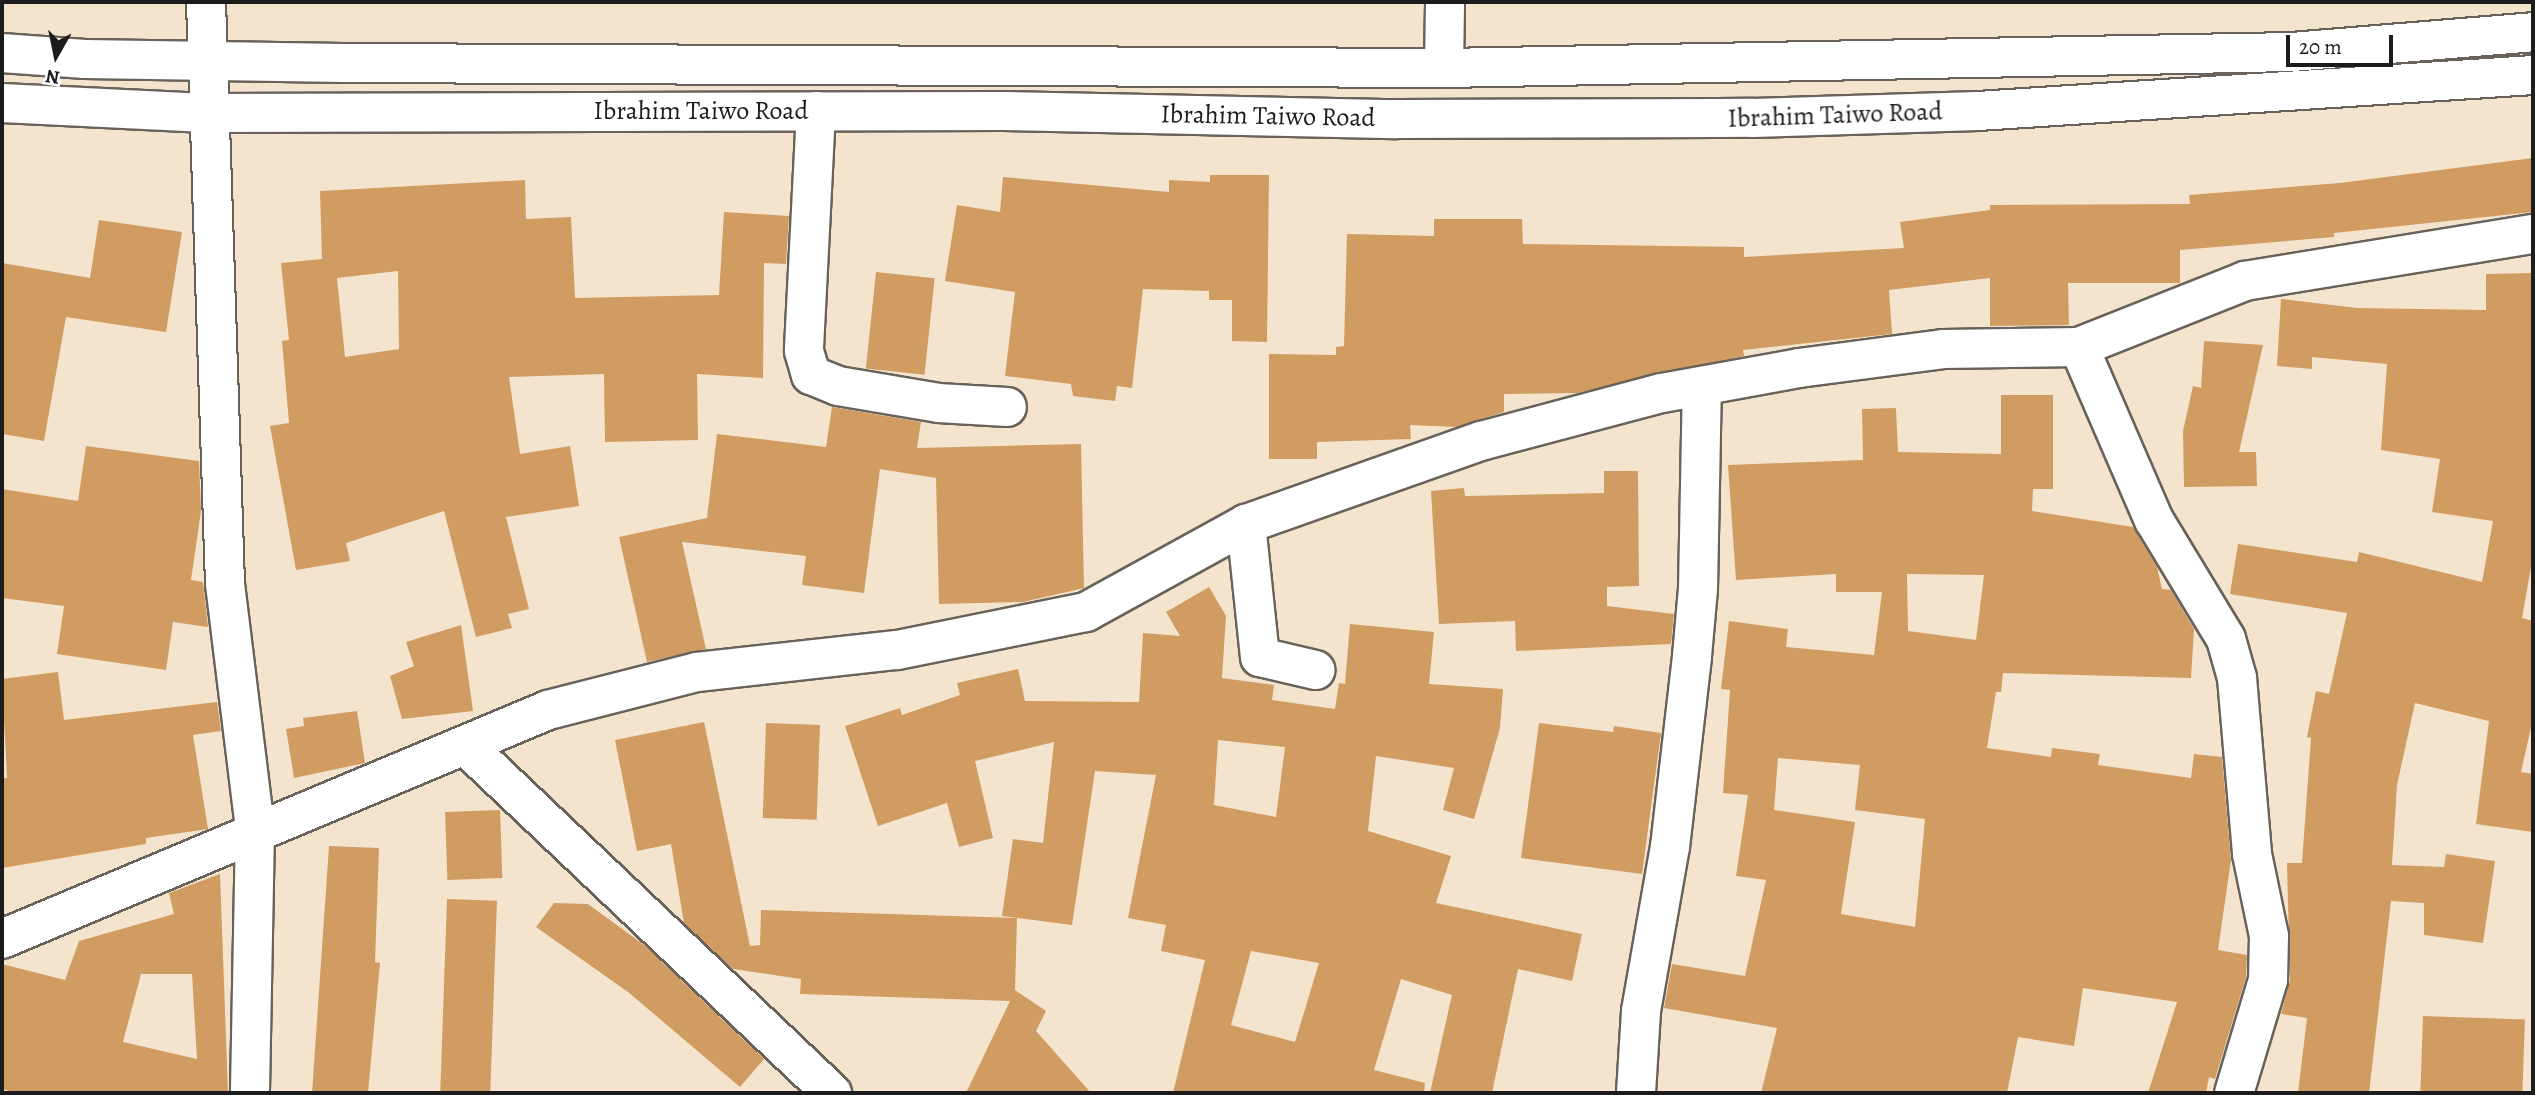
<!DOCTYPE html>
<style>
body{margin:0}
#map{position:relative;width:2535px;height:1095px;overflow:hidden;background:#f5e4cd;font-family:Alegreya,serif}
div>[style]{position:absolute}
.building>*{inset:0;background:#d09c61;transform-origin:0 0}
.roads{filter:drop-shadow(2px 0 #68625a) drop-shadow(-2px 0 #68625a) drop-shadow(0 2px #68625a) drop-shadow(0 -2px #68625a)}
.minor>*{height:38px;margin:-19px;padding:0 19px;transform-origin:19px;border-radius:19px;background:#fff}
.major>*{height:38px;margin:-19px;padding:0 19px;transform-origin:19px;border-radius:19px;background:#fff}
span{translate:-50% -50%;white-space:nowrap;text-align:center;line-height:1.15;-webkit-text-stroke:7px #fff;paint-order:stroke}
.street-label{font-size:26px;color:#1c1c1c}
.frame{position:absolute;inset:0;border:4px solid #1c1c1c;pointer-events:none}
.north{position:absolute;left:21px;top:21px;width:70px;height:70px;-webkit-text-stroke:5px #fff;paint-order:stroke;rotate:189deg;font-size:19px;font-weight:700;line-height:28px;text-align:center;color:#1c1c1c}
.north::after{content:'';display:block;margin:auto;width:24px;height:32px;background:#1c1c1c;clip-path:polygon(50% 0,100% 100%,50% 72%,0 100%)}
.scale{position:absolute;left:2286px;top:35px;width:107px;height:32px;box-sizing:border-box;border:4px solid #1c1c1c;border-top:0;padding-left:9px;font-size:21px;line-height:24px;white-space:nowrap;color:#1c1c1c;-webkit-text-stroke:5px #fff;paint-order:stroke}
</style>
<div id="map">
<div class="building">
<i style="clip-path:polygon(2533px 158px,2533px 212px,2334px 233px,2334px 237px,2180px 250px,2180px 283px,2068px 283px,2069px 325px,1990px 326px,1990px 278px,1889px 290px,1892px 334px,1743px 350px,1744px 356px,1577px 393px,1504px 394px,1504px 412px,1456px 427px,1410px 425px,1411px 439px,1317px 442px,1317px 459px,1269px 459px,1269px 354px,1336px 355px,1336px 347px,1344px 346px,1347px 234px,1434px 236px,1434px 219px,1522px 219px,1523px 244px,1744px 247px,1744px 257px,1904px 248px,1900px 222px,1990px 210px,1990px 205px,2190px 204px,2189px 195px,2340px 183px)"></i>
<i style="clip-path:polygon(1210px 175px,1269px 175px,1267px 342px,1232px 341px,1232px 300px,1209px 300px,1209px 291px,1143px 289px,1132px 388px,1117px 386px,1115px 401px,1073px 396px,1071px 384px,1005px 376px,1015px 292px,945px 281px,957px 205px,1000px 212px,1003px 177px,1169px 192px,1169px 180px,1210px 182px)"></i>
<i style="clip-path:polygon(evenodd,525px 180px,526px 219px,571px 217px,575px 298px,719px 295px,724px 212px,789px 216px,786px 264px,764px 263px,763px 378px,697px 374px,698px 440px,605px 442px,604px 374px,509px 377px,520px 454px,570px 446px,579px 506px,506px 517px,529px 609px,508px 614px,512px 628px,476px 637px,444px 511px,346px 543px,350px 561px,296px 570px,270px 426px,289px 423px,282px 341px,289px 340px,281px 263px,322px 259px,320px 191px,525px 180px,398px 271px,399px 349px,345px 357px,337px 278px,398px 271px)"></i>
<i style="clip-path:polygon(99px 220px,182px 232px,166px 332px,66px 317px,44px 441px,2px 434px,2px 263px,90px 278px)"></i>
<i style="left:876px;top:272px;width:59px;height:97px;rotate:6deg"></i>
<i style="clip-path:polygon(2533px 273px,2533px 556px,2522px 618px,2533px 621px,2533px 719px,2521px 772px,2533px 774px,2533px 832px,2476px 824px,2489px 721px,2415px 703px,2397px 785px,2392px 865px,2444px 867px,2446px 854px,2495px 861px,2483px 943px,2424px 935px,2424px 903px,2391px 901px,2369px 1093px,2298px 1093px,2307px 1018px,2281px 1014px,2290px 980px,2287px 863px,2302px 863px,2311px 738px,2307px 737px,2316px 691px,2329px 694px,2347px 613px,2230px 594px,2238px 544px,2357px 562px,2359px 552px,2482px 582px,2493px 521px,2432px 512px,2440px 459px,2381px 450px,2387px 364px,2312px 357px,2312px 369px,2277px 366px,2281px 299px,2357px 308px,2486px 310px,2486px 274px)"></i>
<i style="clip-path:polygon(2204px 341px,2263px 345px,2239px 452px,2256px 452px,2257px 486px,2184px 487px,2183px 431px,2193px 386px,2201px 388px)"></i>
<i style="clip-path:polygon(evenodd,2001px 395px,2053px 395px,2053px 489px,2033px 489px,2032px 511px,2133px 527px,2157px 567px,2162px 589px,2171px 590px,2194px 629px,2191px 678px,2003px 673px,2001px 692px,1996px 692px,1987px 748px,2051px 757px,2052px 748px,2100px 754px,2098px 765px,2191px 778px,2194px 754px,2222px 757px,2231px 860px,2218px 950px,2247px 955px,2246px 977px,2215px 1079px,2209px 1077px,2206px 1093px,2148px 1093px,2177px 1002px,2083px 988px,2074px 1046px,2018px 1037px,2007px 1093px,1761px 1093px,1777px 1028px,1664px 1008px,1672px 964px,1745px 976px,1766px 880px,1736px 876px,1748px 795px,1723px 793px,1730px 690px,1721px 689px,1729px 621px,1788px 629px,1786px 647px,1874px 655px,1882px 592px,1836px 592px,1836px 574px,1736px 580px,1728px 465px,1863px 460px,1862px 409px,1896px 408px,1898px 452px,2001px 454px,2001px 395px,1907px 574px,1984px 575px,1976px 640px,1908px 631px,1907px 574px,2001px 395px,1778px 758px,1860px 765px,1855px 810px,1925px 819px,1915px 927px,1841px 914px,1855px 822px,1774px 810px,1778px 758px)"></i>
<i style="clip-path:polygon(832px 407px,921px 422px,917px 448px,1081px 444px,1084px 588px,1023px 602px,939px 604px,936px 478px,880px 469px,864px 593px,802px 585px,806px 556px,682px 542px,706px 649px,647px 662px,619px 537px,707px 518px,717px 434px,826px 447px)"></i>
<i style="clip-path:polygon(86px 446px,199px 461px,201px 511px,191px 580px,203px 582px,208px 627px,173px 622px,166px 670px,57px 654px,64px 606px,2px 598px,2px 489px,78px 501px)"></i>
<i style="clip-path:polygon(1604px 471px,1638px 471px,1639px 586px,1607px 587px,1607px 606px,1674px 614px,1671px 644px,1516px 651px,1515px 621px,1439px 624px,1431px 491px,1464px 488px,1465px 496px,1604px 493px)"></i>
<i style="clip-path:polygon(evenodd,1209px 587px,1226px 616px,1222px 678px,1274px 685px,1272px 700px,1335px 709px,1339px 683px,1345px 684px,1350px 624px,1434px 632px,1429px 684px,1503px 689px,1500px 728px,1474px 819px,1443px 810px,1454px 768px,1376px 756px,1368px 831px,1451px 856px,1436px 903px,1582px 934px,1572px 981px,1518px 969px,1492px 1093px,1430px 1093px,1452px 995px,1401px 979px,1374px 1070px,1425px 1083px,1424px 1093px,1173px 1093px,1205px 960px,1161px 951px,1166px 925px,1128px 918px,1156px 775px,1095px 771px,1072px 925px,1002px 916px,1013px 839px,1043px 843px,1054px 742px,975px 761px,993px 838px,959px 847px,947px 803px,878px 826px,845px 726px,900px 708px,902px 715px,960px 695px,957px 683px,1018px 669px,1025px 701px,1139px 702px,1143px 633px,1180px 636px,1166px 612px,1209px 587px,1218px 740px,1285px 747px,1276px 817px,1214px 805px,1218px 740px,1209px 587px,1251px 951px,1319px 963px,1295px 1042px,1231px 1025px,1251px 951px)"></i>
<i style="clip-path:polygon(461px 625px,473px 711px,402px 719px,390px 676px,414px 666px,406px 642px)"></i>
<i style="clip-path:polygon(58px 672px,64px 720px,217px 702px,221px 731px,193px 735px,208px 829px,146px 838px,146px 844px,2px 868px,2px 778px,7px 778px,2px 679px)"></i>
<i style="clip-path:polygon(357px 711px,365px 763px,294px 778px,286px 729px,304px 726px,303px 718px)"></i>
<i style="clip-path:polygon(704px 722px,750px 946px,760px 945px,761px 910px,1017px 918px,1015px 990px,1046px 1011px,1036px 1031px,1091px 1093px,966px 1093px,1010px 1001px,800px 994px,801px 979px,733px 969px,684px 923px,671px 844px,637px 851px,615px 740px)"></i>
<i style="left:766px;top:723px;width:54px;height:95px;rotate:2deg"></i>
<i style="clip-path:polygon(1539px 723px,1613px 732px,1614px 726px,1661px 733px,1642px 874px,1521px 858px)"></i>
<i style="left:500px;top:810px;width:68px;height:55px;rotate:88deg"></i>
<i style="clip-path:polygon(329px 846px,379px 848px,375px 962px,380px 963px,368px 1093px,312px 1093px)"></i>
<i style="clip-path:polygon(evenodd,220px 874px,228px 1093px,17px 1093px,2px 1089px,2px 964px,65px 980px,79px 941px,174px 914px,169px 893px,220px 874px,141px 974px,192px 974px,197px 1059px,123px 1042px,141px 974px)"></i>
<i style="left:447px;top:899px;width:50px;height:194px;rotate:2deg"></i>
<i style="clip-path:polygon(554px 903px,588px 904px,644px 945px,764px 1059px,740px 1087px,628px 992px,536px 927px)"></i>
<i style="left:2423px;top:1016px;width:102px;height:77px;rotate:2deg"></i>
</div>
<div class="roads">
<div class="minor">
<i style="left:206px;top:2px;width:582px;rotate:88.13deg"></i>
<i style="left:225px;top:584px;width:248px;rotate:83deg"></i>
<i style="left:255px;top:830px;width:263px;rotate:91.1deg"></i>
<i style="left:1444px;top:68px;width:66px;rotate:-89.1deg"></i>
<i style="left:816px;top:111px;width:240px;rotate:92.9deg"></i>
<i style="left:804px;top:351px;width:25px;rotate:74deg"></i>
<i style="left:811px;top:375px;width:29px;rotate:22deg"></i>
<i style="left:838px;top:386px;width:101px;rotate:9.6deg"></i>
<i style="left:938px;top:403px;width:69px;rotate:3.3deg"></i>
<i style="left:2079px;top:347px;width:189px;rotate:66.6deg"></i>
<i style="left:2154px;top:520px;width:139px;rotate:58.8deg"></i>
<i style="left:2226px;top:639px;width:41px;rotate:74.2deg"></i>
<i style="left:2237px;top:678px;width:177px;rotate:85.1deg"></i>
<i style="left:2252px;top:854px;width:84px;rotate:78.3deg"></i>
<i style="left:2269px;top:936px;width:44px;rotate:91.3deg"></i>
<i style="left:2268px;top:980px;width:118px;rotate:106.7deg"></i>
<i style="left:1246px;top:524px;width:134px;rotate:84deg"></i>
<i style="left:1260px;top:657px;width:57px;rotate:13.3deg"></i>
<i style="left:467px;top:747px;width:503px;rotate:43.47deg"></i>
<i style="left:2px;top:939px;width:592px;rotate:-22.75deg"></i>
<i style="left:548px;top:710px;width:154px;rotate:-14.3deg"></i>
<i style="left:697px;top:672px;width:201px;rotate:-6.3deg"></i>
<i style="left:897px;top:650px;width:193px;rotate:-11.4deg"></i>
<i style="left:1086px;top:612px;width:183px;rotate:-28.8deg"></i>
<i style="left:1246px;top:524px;width:249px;rotate:-19.5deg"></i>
<i style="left:1481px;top:441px;width:187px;rotate:-14.9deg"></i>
<i style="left:1662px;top:393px;width:139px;rotate:-10.3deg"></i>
<i style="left:1799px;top:368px;width:145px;rotate:-7.5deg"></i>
<i style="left:1943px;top:349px;width:136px;rotate:-0.8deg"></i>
<i style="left:2079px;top:347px;width:179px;rotate:-21.7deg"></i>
<i style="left:2245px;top:281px;width:292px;rotate:-9.3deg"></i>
<i style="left:1636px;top:1093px;width:82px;rotate:-86.5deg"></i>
<i style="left:1641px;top:1011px;width:167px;rotate:-80deg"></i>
<i style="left:1670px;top:847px;width:192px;rotate:-83.4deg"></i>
<i style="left:1692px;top:656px;width:67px;rotate:-84.9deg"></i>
<i style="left:1698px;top:589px;width:203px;rotate:-88.9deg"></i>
</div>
<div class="major">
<i style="left:2px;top:53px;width:83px;rotate:4.1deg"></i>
<i style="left:85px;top:59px;width:259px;rotate:0.9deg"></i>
<i style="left:344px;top:63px;width:1100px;rotate:0.26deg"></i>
<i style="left:1444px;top:68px;width:848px;rotate:-1.08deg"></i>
<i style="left:2292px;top:52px;width:242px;rotate:-4.7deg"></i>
<i style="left:2px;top:103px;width:204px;rotate:2.8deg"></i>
<i style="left:206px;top:113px;width:798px;rotate:-0.14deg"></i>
<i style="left:1004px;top:111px;width:392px;rotate:1.2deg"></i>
<i style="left:1396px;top:119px;width:357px;rotate:-0.2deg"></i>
<i style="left:1753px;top:118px;width:225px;rotate:-1.8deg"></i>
<i style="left:1978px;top:111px;width:556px;rotate:-3.71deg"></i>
</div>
</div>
<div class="street-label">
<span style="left:701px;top:111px">Ibrahim Taiwo Road</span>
<span style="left:1835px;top:115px;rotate:-2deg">Ibrahim Taiwo Road</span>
<span style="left:1268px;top:116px;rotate:1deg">Ibrahim Taiwo Road</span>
</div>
<div class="frame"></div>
<div class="north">N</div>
<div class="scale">20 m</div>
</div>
